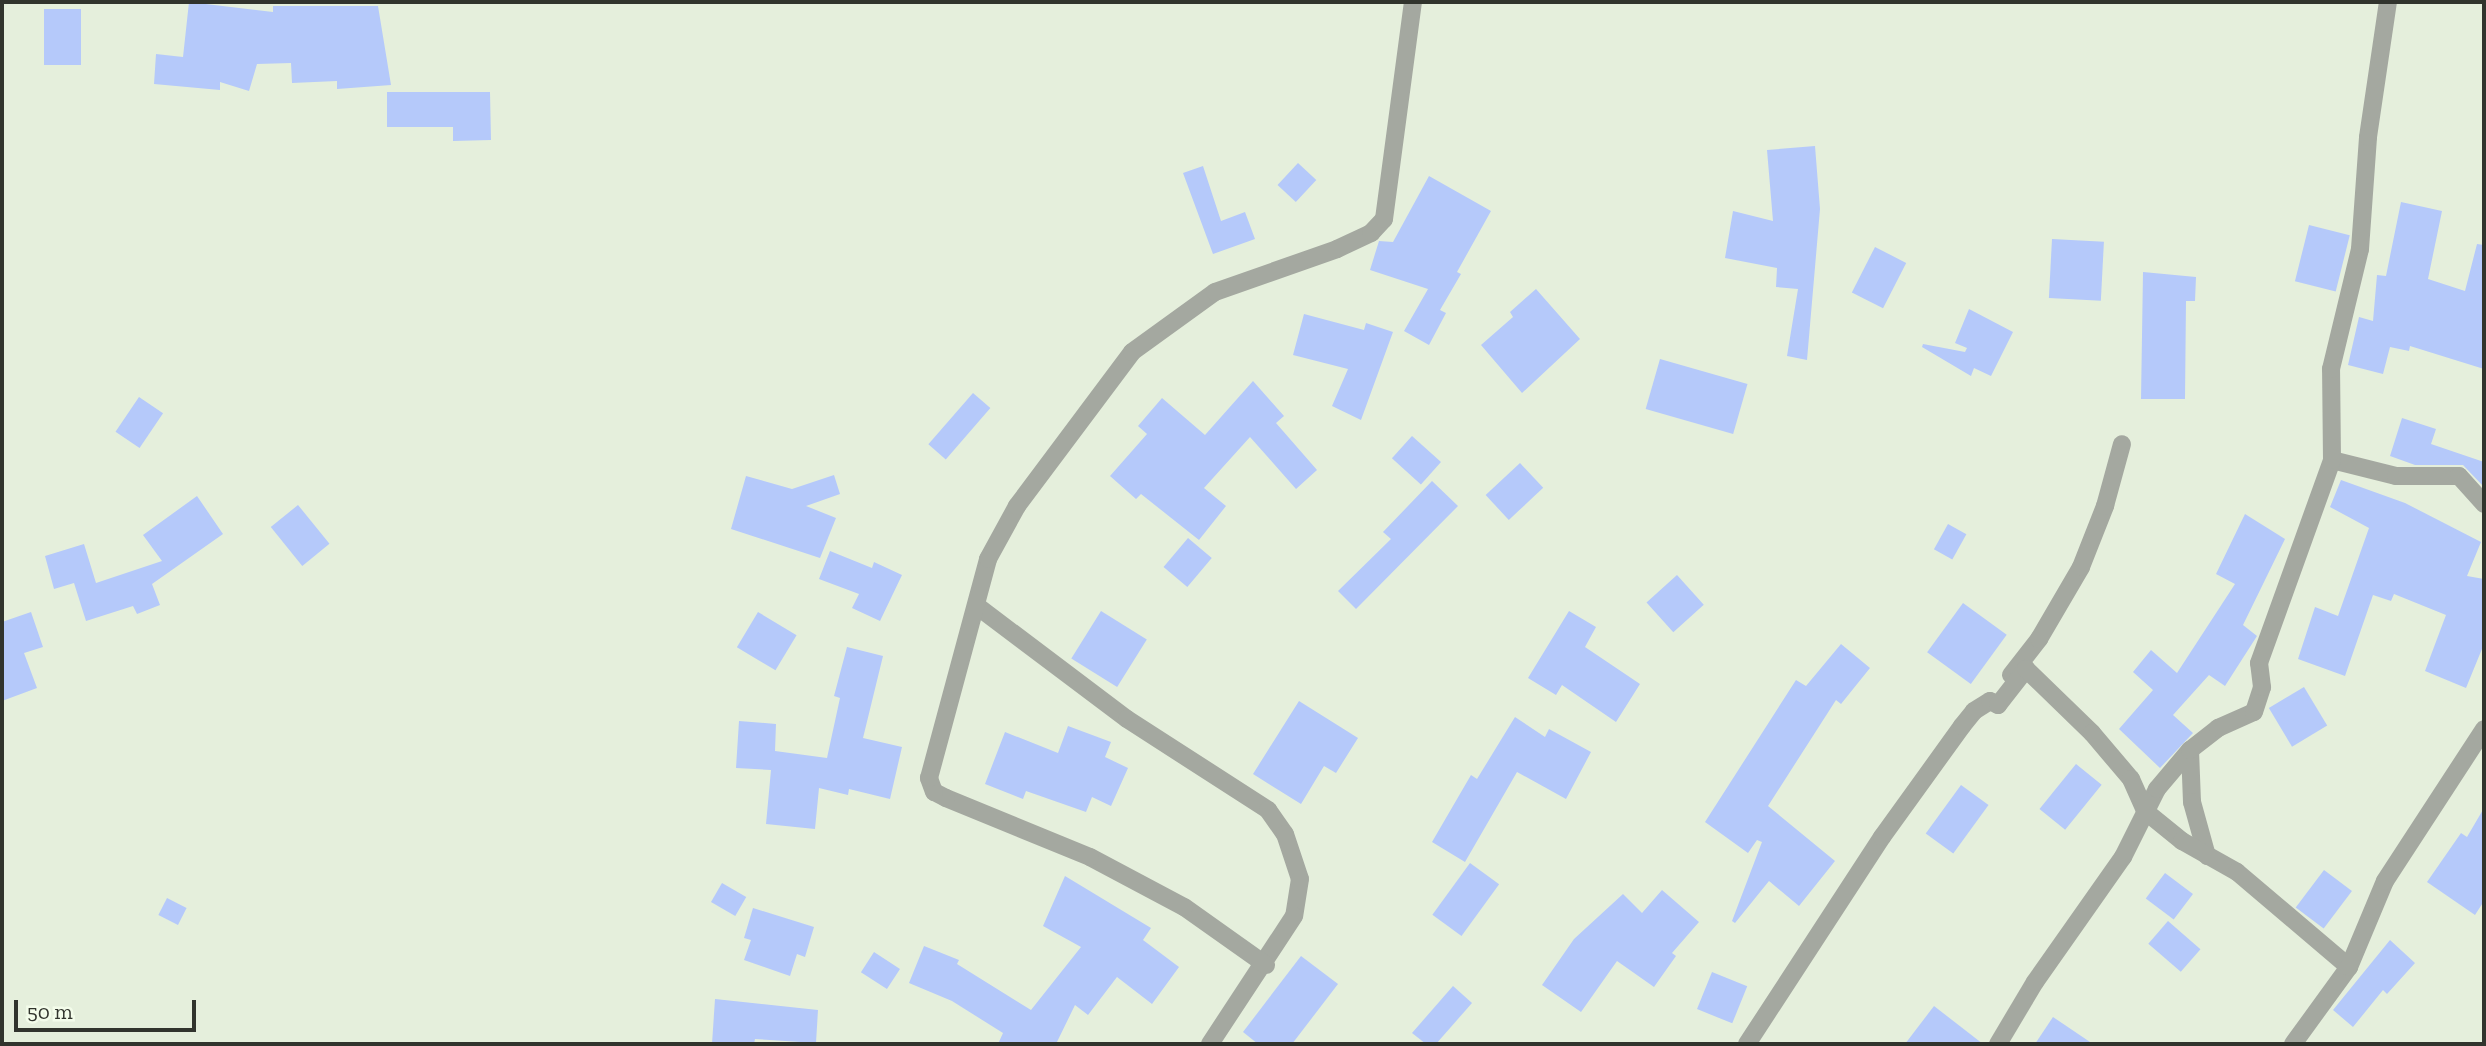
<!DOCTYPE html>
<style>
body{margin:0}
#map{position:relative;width:2486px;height:1046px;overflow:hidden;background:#e5efdc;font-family:"Zilla Slab",serif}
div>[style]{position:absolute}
.building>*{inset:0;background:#b5c9fa;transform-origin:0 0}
.street>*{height:18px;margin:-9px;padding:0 9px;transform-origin:9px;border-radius:9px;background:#a4a8a0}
span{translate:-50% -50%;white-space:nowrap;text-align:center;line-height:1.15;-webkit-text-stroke:6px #f3fcea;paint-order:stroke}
.frame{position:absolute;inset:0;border:4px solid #31342d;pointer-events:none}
.scale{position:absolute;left:14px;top:1000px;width:182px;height:32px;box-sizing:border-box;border:4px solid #31342d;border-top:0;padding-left:9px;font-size:21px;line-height:24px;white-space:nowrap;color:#31342d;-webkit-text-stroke:5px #f3fcea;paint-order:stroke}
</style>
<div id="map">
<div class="building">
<i style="clip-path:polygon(189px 2px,273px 12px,273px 6px,378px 6px,391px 85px,337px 89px,337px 81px,292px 83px,291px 63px,257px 64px,249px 91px,220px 82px,220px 90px,154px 84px,156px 54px,183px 57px)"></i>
<i style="left:44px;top:9px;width:37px;height:56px"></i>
<i style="clip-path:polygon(387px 92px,490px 92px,491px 140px,453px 141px,453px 127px,387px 127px)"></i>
<i style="clip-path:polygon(1815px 146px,1820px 209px,1807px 360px,1787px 356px,1798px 289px,1776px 287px,1777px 268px,1725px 258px,1733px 211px,1773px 221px,1767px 150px)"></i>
<i style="left:1298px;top:163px;width:25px;height:30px;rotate:43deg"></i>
<i style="clip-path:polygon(1203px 166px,1221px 221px,1245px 212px,1255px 239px,1213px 254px,1183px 173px)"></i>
<i style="clip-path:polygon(1429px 176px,1491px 211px,1457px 272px,1461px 274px,1440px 310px,1446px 313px,1429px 345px,1404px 331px,1428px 289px,1370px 270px,1379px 241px,1393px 242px)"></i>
<i style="clip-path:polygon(2401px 202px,2442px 211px,2428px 279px,2465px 291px,2477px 244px,2484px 245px,2484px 369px,2410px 346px,2409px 351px,2390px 347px,2383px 374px,2348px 365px,2359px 317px,2373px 321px,2377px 275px,2386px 276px)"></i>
<i style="left:2309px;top:225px;width:42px;height:58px;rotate:14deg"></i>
<i style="left:2052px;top:239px;width:52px;height:59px;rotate:3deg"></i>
<i style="left:1875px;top:247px;width:35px;height:51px;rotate:27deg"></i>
<i style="clip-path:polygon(2143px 272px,2196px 277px,2195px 301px,2186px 301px,2185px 399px,2141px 399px)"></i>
<i style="clip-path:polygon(1536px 289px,1580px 339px,1522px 393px,1481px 345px,1513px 317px,1510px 312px)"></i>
<i style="clip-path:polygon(1969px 309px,2013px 332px,1991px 376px,1974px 368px,1971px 376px,1922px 347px,1923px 344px,1965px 352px,1967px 348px,1955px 343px)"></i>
<i style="clip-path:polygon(1304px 314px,1364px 330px,1366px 323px,1393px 332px,1361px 420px,1332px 406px,1348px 369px,1293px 355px)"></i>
<i style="left:1660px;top:359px;width:91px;height:52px;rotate:16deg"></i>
<i style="clip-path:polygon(1253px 381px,1284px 416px,1276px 423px,1317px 470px,1296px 489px,1250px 437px,1204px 488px,1226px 506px,1199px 540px,1141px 494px,1136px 499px,1110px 476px,1147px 434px,1138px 426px,1162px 398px,1205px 435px)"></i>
<i style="left:973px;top:393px;width:23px;height:68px;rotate:41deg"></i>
<i style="left:139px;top:397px;width:29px;height:42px;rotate:34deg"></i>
<i style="clip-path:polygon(2402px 418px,2436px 429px,2431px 444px,2484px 462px,2484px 487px,2463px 465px,2415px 465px,2390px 456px)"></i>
<i style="left:1412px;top:436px;width:39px;height:30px;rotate:42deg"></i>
<i style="left:1520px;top:463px;width:34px;height:47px;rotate:47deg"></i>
<i style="clip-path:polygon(834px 475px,840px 494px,806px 506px,836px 518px,820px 558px,731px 529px,746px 476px,792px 489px)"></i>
<i style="clip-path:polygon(2341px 480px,2405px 503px,2481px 542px,2467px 576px,2484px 579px,2484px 644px,2466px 688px,2425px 671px,2446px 615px,2394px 594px,2391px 601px,2373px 595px,2345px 676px,2298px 659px,2315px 607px,2338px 616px,2369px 528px,2330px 507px)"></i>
<i style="clip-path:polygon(1432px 481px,1458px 506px,1356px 609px,1338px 591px,1391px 539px,1383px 532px)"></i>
<i style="clip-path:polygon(197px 496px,223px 534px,152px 584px,160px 605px,137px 614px,133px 606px,86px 621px,74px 583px,54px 589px,45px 556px,84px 544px,96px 583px,162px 561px,143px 535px)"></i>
<i style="left:298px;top:505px;width:50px;height:35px;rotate:51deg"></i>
<i style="clip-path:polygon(2245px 514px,2285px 539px,2243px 625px,2257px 636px,2225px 686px,2209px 675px,2173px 715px,2193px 733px,2160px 768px,2119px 729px,2153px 690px,2133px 672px,2151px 650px,2177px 673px,2235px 584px,2216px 574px)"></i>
<i style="left:1948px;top:524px;width:21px;height:29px;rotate:29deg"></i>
<i style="left:1188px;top:538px;width:31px;height:38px;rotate:40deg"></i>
<i style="clip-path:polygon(830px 551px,872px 568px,874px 562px,902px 575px,880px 621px,852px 608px,859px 594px,819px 579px)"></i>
<i style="left:1677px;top:575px;width:40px;height:41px;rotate:48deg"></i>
<i style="left:1963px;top:603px;width:54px;height:61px;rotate:36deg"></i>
<i style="left:1101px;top:611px;width:54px;height:56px;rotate:32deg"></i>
<i style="clip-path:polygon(1569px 611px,1596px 627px,1585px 647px,1640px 684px,1616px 722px,1562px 685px,1556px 695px,1528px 678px)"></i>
<i style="clip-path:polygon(31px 612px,43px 647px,24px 653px,37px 688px,2px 701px,2px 622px)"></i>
<i style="left:758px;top:612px;width:45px;height:41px;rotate:31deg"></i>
<i style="clip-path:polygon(1841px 644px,1870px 668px,1841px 704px,1836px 700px,1768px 806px,1835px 861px,1799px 906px,1769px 881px,1735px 923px,1732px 921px,1762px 842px,1757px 840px,1748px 853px,1705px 822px,1796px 680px,1806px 686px)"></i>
<i style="clip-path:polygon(847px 647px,883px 656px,863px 738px,902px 747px,890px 799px,849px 789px,848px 795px,819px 788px,815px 829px,766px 824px,771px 770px,736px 768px,739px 721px,776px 724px,775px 751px,827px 758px,840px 698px,834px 696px)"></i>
<i style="left:2304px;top:687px;width:45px;height:41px;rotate:59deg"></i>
<i style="clip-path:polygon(1299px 701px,1358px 738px,1336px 773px,1324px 766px,1301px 804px,1253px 774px)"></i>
<i style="clip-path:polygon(1515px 717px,1545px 737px,1549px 729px,1591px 752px,1566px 799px,1517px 772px,1465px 862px,1432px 842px,1471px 775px,1477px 779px)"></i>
<i style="clip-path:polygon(1068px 726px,1111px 742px,1105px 757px,1128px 768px,1111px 806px,1092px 797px,1086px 812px,1026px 791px,1023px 799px,985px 784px,1005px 732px,1058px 753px)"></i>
<i style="left:2076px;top:764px;width:33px;height:58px;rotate:39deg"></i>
<i style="left:1961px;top:785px;width:34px;height:60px;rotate:36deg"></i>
<i style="clip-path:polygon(2484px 808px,2484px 901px,2475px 915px,2427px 882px,2461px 833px,2467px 837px)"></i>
<i style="left:1470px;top:863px;width:36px;height:64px;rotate:36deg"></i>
<i style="left:2324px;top:870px;width:35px;height:47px;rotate:37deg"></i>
<i style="left:2165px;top:873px;width:35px;height:32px;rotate:37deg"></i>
<i style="clip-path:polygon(1065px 876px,1151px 928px,1143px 940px,1179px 967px,1152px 1004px,1117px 977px,1088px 1015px,1075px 1005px,1056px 1044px,998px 1044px,1003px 1033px,952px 1001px,909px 983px,924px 946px,959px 960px,957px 964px,1031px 1010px,1081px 947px,1043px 926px)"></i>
<i style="left:722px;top:883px;width:28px;height:22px;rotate:30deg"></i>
<i style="clip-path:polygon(1662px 890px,1699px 922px,1672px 953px,1676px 956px,1654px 987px,1617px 961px,1581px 1012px,1542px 985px,1574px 939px,1623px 894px,1642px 913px)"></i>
<i style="left:167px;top:898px;width:22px;height:19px;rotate:27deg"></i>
<i style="clip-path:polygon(753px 908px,814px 927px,805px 957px,797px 954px,790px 976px,744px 960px,751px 940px,744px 938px)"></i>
<i style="left:2168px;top:921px;width:43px;height:30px;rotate:41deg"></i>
<i style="clip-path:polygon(2390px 940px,2415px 963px,2387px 994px,2383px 990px,2353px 1027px,2333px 1010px)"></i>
<i style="left:874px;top:952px;width:31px;height:24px;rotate:33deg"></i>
<i style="clip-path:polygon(1301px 956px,1338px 984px,1292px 1044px,1258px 1044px,1243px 1032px)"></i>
<i style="left:1712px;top:972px;width:38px;height:40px;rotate:22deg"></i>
<i style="clip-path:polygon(1453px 986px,1472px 1003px,1436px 1044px,1426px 1044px,1412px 1033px)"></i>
<i style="clip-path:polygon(715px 999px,818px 1010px,816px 1043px,755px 1039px,754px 1044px,712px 1044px)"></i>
<i style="clip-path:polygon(1934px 1006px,1983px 1044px,1905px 1044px)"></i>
<i style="clip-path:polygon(2053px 1017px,2093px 1044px,2035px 1044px)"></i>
</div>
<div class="street">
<i style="left:2332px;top:460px;width:66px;rotate:14deg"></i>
<i style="left:2396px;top:476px;width:63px"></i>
<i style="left:2459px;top:476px;width:38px;rotate:48deg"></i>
<i style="left:977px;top:606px;width:188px;rotate:37deg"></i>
<i style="left:1127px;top:719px;width:168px;rotate:32.8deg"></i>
<i style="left:1268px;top:810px;width:29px;rotate:55deg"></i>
<i style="left:1285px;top:834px;width:47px;rotate:71.6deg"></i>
<i style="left:1300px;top:879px;width:37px;rotate:99deg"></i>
<i style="left:1294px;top:916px;width:153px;rotate:123.3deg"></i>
<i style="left:2011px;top:675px;width:46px;rotate:-52.1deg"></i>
<i style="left:2039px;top:639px;width:83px;rotate:-59.7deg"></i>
<i style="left:2081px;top:567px;width:66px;rotate:-68.5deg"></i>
<i style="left:2105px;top:506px;width:64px;rotate:-74.7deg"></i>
<i style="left:2190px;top:750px;width:52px;rotate:87.8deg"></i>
<i style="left:2192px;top:802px;width:56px;rotate:74.5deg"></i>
<i style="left:1266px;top:965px;width:100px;rotate:-144.7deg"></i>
<i style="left:1184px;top:907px;width:106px;rotate:-152deg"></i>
<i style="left:1090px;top:857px;width:156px;rotate:-157.7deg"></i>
<i style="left:946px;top:798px;width:13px;rotate:-153deg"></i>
<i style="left:934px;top:792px;width:15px;rotate:-110deg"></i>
<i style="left:929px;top:778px;width:227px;rotate:-74.9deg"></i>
<i style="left:988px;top:559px;width:60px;rotate:-61.3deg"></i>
<i style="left:1017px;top:506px;width:192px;rotate:-53.2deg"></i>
<i style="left:1132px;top:352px;width:102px;rotate:-35.9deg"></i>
<i style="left:1215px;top:292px;width:129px;rotate:-19.4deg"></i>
<i style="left:1337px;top:249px;width:38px;rotate:-25deg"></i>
<i style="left:1371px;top:233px;width:19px;rotate:-47deg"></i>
<i style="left:1384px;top:219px;width:219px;rotate:-82.4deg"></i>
<i style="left:1747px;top:1044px;width:247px;rotate:-56.9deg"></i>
<i style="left:1882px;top:837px;width:137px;rotate:-54.2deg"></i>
<i style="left:1962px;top:726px;width:19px;rotate:-51deg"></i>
<i style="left:1974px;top:711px;width:19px;rotate:-32deg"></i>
<i style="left:1990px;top:701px;width:9px;rotate:27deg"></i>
<i style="left:1998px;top:705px;width:46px;rotate:-52.1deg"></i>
<i style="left:2026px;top:669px;width:92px;rotate:44.1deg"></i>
<i style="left:2092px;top:733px;width:60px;rotate:49.7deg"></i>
<i style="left:2131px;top:779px;width:35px;rotate:66deg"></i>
<i style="left:2145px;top:811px;width:48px;rotate:39deg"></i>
<i style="left:2182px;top:841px;width:63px;rotate:29.4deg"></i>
<i style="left:2237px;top:872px;width:147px;rotate:40.3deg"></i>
<i style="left:1998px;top:1044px;width:72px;rotate:-59.2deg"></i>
<i style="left:2035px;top:982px;width:153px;rotate:-54.9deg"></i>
<i style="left:2123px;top:857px;width:76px;rotate:-63.4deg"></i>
<i style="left:2157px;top:789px;width:51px;rotate:-49.8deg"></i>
<i style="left:2190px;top:750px;width:36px;rotate:-38deg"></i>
<i style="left:2218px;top:728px;width:39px;rotate:-24deg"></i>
<i style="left:2254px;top:712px;width:26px;rotate:-72deg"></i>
<i style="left:2262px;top:687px;width:24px;rotate:-97deg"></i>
<i style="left:2259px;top:663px;width:216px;rotate:-70.2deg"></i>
<i style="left:2332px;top:460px;width:91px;rotate:-90.6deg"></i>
<i style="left:2331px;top:369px;width:123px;rotate:-76.4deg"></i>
<i style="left:2360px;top:249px;width:112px;rotate:-85.9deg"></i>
<i style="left:2368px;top:137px;width:136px;rotate:-81.6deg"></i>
<i style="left:2293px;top:1044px;width:95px;rotate:-54deg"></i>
<i style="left:2349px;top:967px;width:93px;rotate:-67.3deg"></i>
<i style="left:2385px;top:881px;width:181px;rotate:-56.9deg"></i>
</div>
<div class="frame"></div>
<div class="scale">50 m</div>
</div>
